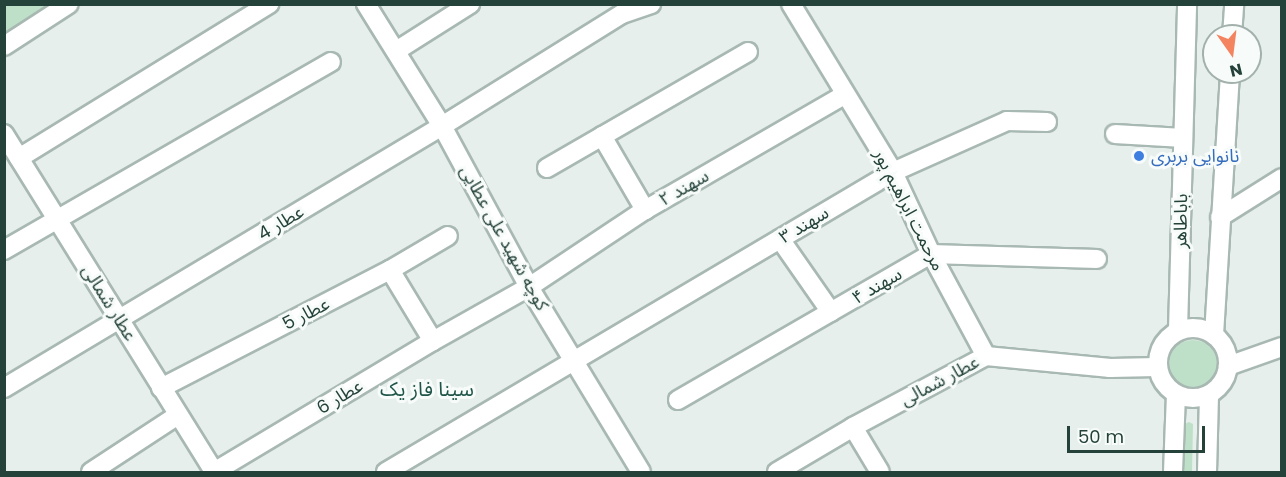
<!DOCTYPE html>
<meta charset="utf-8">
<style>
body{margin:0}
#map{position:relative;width:1286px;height:477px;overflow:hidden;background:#e6efeb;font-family:Poppins,"Noto Sans Arabic",sans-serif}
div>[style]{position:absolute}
.green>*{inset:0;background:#bfe0c8}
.round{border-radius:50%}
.roads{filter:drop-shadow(2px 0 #a8b8b2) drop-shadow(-2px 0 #a8b8b2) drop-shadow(0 2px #a8b8b2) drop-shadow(0 -2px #a8b8b2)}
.minor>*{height:18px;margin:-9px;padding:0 9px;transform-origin:9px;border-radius:9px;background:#fff}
.minor>.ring{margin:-9px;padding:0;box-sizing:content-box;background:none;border:18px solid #fff;border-radius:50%}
.dots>*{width:16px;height:16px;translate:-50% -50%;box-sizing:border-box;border:3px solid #f7fbf9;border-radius:50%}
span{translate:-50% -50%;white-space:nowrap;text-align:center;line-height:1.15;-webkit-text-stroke:6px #f7fbf9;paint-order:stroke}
.shop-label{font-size:18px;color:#366cbe}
.left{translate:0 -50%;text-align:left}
.street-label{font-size:18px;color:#24423a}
.neighbourhood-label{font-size:20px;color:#1f5548}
.frame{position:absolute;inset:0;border:6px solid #24423a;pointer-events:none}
.north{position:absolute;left:1202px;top:24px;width:60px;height:60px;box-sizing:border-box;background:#f7fbf9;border:2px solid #a3b1ad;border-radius:50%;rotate:166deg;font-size:16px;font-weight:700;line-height:24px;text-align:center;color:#24423a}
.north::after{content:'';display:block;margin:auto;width:21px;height:27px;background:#f4845f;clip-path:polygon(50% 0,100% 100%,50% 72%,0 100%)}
.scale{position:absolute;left:1067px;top:426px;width:138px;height:27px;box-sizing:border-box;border:3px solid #24423a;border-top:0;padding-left:8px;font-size:18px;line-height:21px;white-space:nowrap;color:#24423a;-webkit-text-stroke:4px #f7fbf9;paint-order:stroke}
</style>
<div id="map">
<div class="green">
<i style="clip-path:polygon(42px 5px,54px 5px,5px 35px,4px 6px)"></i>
<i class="round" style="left:1169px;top:340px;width:48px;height:48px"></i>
<i style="clip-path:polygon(1189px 422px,1193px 424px,1192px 472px,1179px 472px,1182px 425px)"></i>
</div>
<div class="roads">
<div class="minor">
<i style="left:366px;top:4px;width:144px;rotate:58.1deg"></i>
<i style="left:442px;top:126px;width:183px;rotate:61.6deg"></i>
<i style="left:529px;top:287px;width:216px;rotate:58.8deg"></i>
<i style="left:791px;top:4px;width:197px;rotate:58.7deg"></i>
<i style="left:893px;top:172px;width:90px;rotate:65.1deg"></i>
<i style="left:931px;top:254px;width:116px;rotate:61.7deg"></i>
<i style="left:1232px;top:36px;width:32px;rotate:-86deg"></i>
<i style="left:4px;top:46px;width:77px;rotate:-32.9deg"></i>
<i style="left:396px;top:51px;width:88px;rotate:-32.4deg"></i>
<i style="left:4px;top:134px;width:398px;rotate:58.1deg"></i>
<i style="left:1115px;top:134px;width:68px;rotate:3.4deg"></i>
<i style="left:602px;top:136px;width:86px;rotate:59.8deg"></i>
<i style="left:19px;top:158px;width:294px;rotate:-31.6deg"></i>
<i style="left:547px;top:168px;width:232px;rotate:-30deg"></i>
<i style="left:1220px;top:217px;width:73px;rotate:-32.2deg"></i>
<i style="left:780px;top:239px;width:89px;rotate:55.1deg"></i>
<i style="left:4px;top:250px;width:377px;rotate:-29.9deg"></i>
<i style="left:390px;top:270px;width:83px;rotate:58.8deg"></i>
<i class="ring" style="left:1158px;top:328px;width:52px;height:52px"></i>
<i style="left:1178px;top:330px;width:326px;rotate:-88.4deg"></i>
<i style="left:1214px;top:335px;width:263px;rotate:-86.5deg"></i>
<i style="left:1228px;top:366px;width:57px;rotate:-19.4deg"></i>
<i style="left:4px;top:388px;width:510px;rotate:-30.89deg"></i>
<i style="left:442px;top:126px;width:212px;rotate:-31.9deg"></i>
<i style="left:622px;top:14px;width:31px;rotate:-19deg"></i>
<i style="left:161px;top:388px;width:258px;rotate:-27.3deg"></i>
<i style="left:390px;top:270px;width:67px;rotate:-30.4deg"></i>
<i style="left:678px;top:400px;width:292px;rotate:-30deg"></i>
<i style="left:931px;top:254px;width:166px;rotate:1.7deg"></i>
<i style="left:853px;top:427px;width:52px;rotate:59deg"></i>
<i style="left:91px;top:472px;width:104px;rotate:-33.2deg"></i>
<i style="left:214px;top:472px;width:255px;rotate:-30.9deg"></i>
<i style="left:433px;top:341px;width:110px;rotate:-29.4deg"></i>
<i style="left:529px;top:287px;width:139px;rotate:-33.6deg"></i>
<i style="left:645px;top:210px;width:230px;rotate:-30deg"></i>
<i style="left:386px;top:472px;width:589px;rotate:-30.61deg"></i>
<i style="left:893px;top:172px;width:125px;rotate:-24.1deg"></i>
<i style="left:1007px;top:121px;width:40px;rotate:1.4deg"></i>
<i style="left:777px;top:472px;width:88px;rotate:-30.6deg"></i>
<i style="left:853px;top:427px;width:151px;rotate:-28.1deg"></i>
<i style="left:986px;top:356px;width:125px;rotate:5.5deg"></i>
<i style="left:1110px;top:368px;width:47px;rotate:-1.2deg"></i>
<i style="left:1173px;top:472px;width:78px;rotate:-87.8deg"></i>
<i style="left:1207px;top:472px;width:77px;rotate:-88.5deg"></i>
</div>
</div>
<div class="dots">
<i style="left:1139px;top:156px;background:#3f7fe0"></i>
</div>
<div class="shop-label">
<span class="left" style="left:1151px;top:156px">نانوایی بربری</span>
</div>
<div class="street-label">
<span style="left:684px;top:188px;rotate:-30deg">سهند ۲</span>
<span style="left:909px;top:210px;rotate:63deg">مرحمت ابراهیم پور</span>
<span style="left:1181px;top:221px;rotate:-89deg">باباطاهر</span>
<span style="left:281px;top:223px;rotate:-31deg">عطار 4</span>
<span style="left:804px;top:225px;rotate:-31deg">سهند ۳</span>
<span style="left:504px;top:238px;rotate:61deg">کوچه شهید علی عطایی</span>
<span style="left:877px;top:286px;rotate:-30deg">سهند ۴</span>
<span style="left:109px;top:303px;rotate:58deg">عطار شمالی</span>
<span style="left:306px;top:314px;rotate:-27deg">عطار 5</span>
<span style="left:940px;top:381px;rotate:-28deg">عطار شمالی</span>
<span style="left:340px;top:397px;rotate:-31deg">عطار 6</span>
</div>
<div class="neighbourhood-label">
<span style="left:427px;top:389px">سینا فاز یک</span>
</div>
<div class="frame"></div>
<div class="north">N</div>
<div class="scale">50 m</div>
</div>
